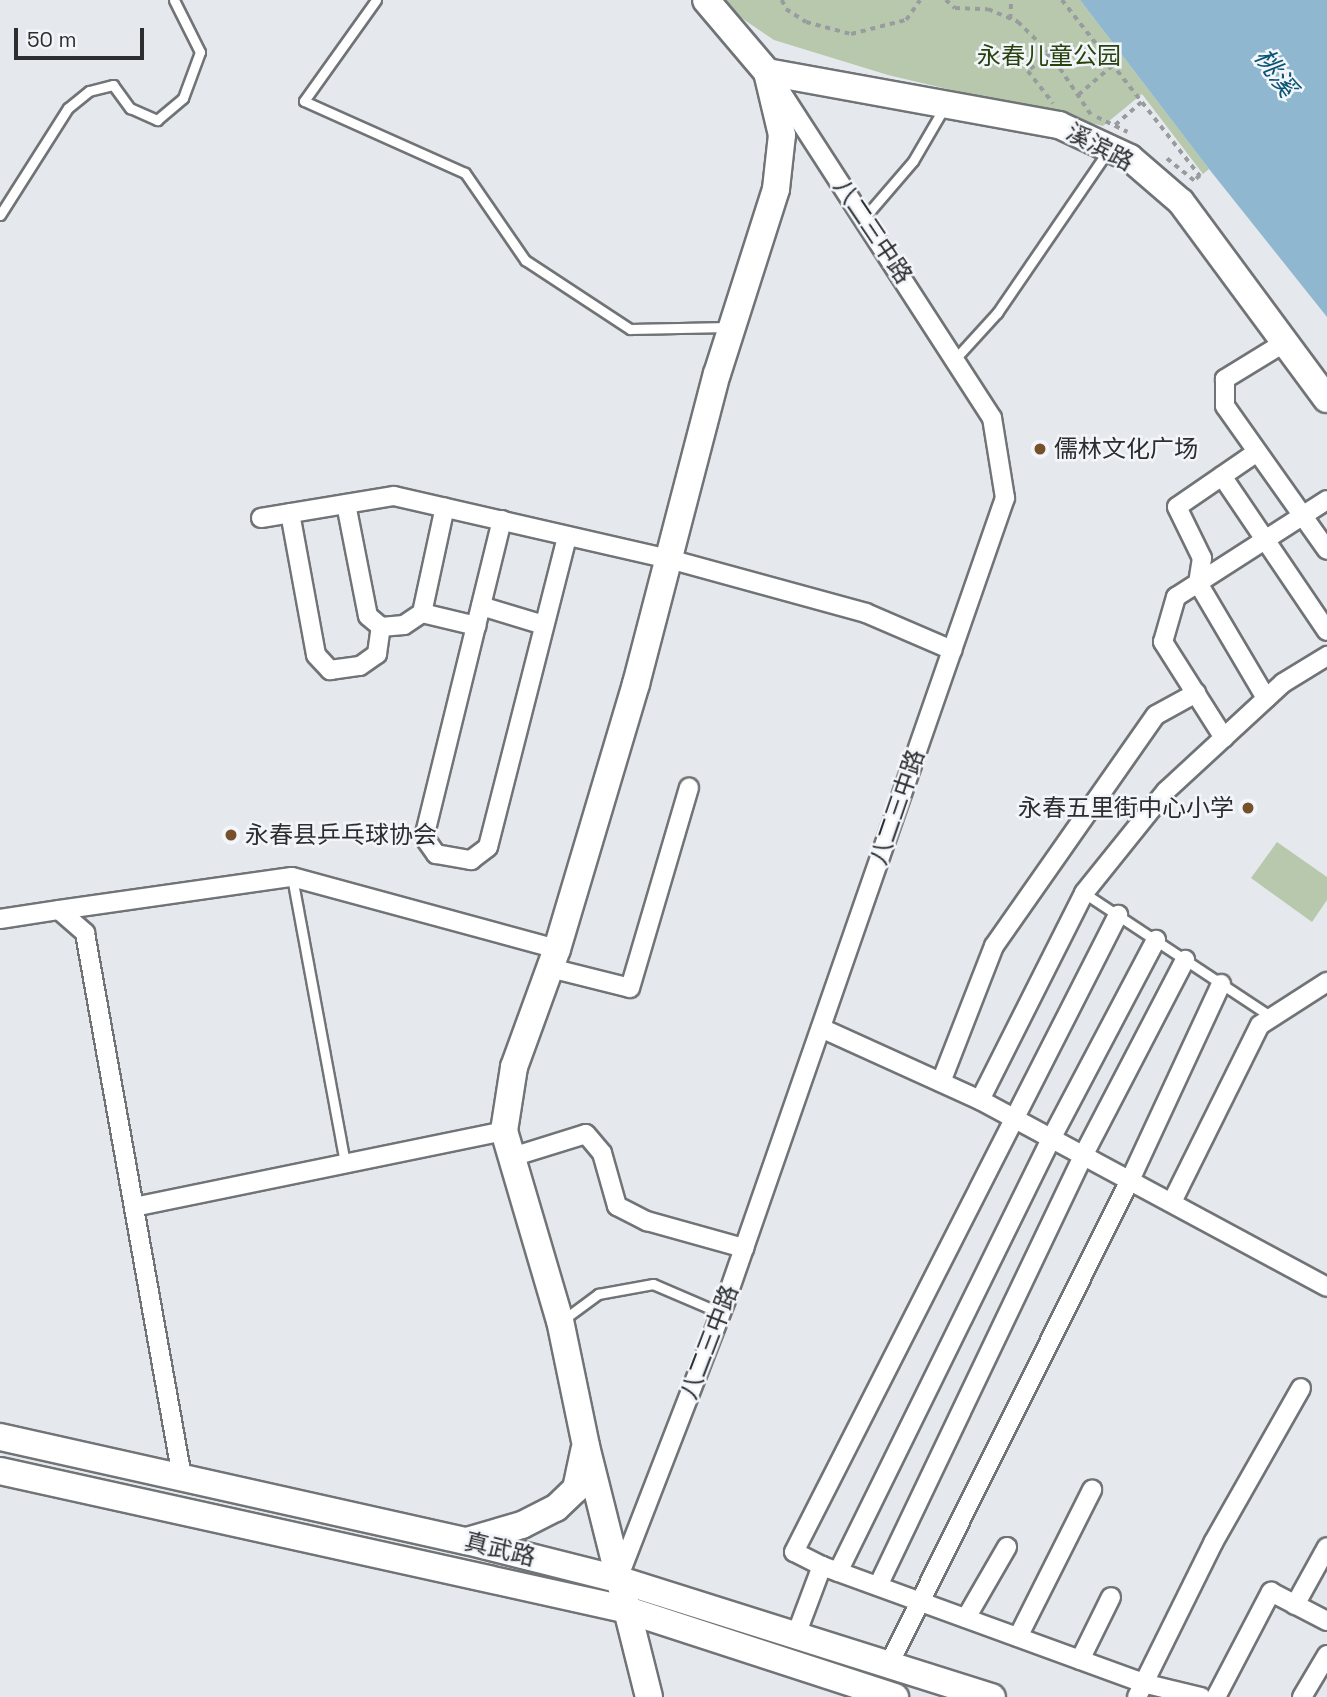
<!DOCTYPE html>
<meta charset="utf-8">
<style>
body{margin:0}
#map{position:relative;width:1327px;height:1697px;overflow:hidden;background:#e5e9ed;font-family:"Space Grotesk","Noto Sans SC",sans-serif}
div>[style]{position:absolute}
.green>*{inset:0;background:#b7c8ac}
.water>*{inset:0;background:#8fb7cf}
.path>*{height:3.5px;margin-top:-1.75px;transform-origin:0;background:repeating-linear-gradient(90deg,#999c9f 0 5px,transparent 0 10px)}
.roads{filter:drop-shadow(2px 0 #707477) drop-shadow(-2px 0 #707477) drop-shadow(0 2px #707477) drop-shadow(0 -2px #707477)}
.lane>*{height:9px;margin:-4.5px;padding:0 4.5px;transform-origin:4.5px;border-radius:4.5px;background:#fff}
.street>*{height:18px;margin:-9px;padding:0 9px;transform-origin:9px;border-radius:9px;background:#fff}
.secondary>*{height:26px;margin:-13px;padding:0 13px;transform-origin:13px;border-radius:13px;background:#fff}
.dots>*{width:19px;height:19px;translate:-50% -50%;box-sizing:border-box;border:4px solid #f2f6fa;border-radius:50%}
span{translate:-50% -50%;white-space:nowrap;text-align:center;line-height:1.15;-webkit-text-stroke:5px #f2f6fa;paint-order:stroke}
.park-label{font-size:24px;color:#28430e}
.street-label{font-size:24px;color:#2c2d2f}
.poi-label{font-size:24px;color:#2c2d2f}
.left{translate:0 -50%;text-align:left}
.right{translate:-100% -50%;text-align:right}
.water-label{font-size:26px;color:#095475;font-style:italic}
.scale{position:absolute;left:14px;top:28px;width:130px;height:32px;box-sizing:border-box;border:4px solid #2c2d2f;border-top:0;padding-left:9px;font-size:21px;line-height:24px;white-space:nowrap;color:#2c2d2f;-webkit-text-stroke:5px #f2f6fa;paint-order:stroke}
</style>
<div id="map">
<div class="green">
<i style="clip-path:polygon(722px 0,1080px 0,1209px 169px,1203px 174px,1142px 94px,1103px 126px,888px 75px,774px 40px,728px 9px)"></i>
<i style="clip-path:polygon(1277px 842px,1327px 877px,1327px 900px,1312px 922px,1251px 878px)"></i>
</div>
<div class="water">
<i style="clip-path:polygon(1080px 0,1327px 0,1327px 317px,1209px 169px)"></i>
</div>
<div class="path">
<i style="left:782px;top:0;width:10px;rotate:66deg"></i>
<i style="left:786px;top:9px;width:24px;rotate:33deg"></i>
<i style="left:806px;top:22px;width:47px;rotate:14.9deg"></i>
<i style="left:851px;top:34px;width:57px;rotate:-14.3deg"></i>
<i style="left:906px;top:20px;width:24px;rotate:-55deg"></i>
<i style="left:946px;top:0;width:12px;rotate:42deg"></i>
<i style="left:955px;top:8px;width:33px;rotate:2deg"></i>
<i style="left:988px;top:9px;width:33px;rotate:23deg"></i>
<i style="left:1018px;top:22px;width:43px;rotate:44.1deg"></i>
<i style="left:1049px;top:52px;width:77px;rotate:56.1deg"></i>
<i style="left:1062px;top:0;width:224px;rotate:51.9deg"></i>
<i style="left:1200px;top:176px;width:8px;rotate:140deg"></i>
<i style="left:1194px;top:181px;width:36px;rotate:-141deg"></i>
<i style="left:1010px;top:19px;width:19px;rotate:-87deg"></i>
<i style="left:1050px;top:54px;width:28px;rotate:142deg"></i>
<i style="left:1028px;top:71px;width:41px;rotate:52deg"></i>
<i style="left:1078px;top:95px;width:46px;rotate:-40.6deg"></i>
<i style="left:1097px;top:117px;width:34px;rotate:26deg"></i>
<i style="left:1115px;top:125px;width:35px;rotate:-41deg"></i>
</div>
<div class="roads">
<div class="lane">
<i style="left:376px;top:0;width:124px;rotate:125.5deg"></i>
<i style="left:304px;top:101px;width:176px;rotate:24.1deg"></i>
<i style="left:465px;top:173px;width:106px;rotate:55.4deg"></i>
<i style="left:525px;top:260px;width:126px;rotate:33.3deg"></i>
<i style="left:630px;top:329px;width:99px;rotate:-1.2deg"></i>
<i style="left:0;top:215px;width:127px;rotate:-57.6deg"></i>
<i style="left:68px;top:108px;width:27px;rotate:-39deg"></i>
<i style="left:89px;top:91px;width:25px;rotate:-14deg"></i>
<i style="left:113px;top:85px;width:29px;rotate:54deg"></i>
<i style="left:130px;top:108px;width:30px;rotate:24deg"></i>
<i style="left:157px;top:120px;width:34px;rotate:-40deg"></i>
<i style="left:183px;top:98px;width:49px;rotate:-69.7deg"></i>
<i style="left:200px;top:52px;width:58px;rotate:-116.6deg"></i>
<i style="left:864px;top:218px;width:75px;rotate:-49.3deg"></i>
<i style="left:913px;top:161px;width:64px;rotate:-59.8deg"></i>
<i style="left:956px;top:358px;width:61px;rotate:-47.7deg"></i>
<i style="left:997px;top:313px;width:196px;rotate:-55.6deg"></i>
<i style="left:292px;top:877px;width:291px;rotate:79.5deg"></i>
<i style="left:1084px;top:893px;width:224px;rotate:33.5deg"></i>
<i style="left:563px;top:1320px;width:44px;rotate:-36.6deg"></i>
<i style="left:598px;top:1294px;width:56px;rotate:-10.3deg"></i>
<i style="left:653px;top:1284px;width:74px;rotate:23.1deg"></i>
</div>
<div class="street">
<i style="left:1287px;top:341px;width:73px;rotate:148.5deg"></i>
<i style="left:1225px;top:379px;width:27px;rotate:90deg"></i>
<i style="left:1225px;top:406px;width:176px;rotate:54.7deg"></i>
<i style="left:1257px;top:452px;width:97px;rotate:145.5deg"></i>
<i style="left:1177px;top:507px;width:57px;rotate:63.9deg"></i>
<i style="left:1202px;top:558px;width:25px;rotate:99deg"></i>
<i style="left:1198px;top:583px;width:134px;rotate:59.4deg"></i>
<i style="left:1222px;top:476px;width:187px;rotate:55.9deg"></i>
<i style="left:346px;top:504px;width:114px;rotate:78.9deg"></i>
<i style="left:368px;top:616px;width:17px;rotate:40deg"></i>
<i style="left:381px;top:627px;width:23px;rotate:-5deg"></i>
<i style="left:404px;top:625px;width:22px;rotate:-34deg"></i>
<i style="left:422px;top:613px;width:56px;rotate:13.5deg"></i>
<i style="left:290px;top:513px;width:144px;rotate:79.6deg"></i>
<i style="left:316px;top:655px;width:21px;rotate:47deg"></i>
<i style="left:330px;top:670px;width:30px;rotate:-8deg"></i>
<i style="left:360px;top:666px;width:21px;rotate:-35deg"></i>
<i style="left:377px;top:654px;width:27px;rotate:-82deg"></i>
<i style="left:261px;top:518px;width:135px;rotate:-9.4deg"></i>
<i style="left:394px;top:496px;width:282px;rotate:12.9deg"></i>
<i style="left:669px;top:559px;width:204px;rotate:15.3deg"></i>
<i style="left:866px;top:613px;width:94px;rotate:23.3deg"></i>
<i style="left:502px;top:520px;width:326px;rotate:103.8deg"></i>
<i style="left:424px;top:837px;width:21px;rotate:55deg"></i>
<i style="left:436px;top:854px;width:36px;rotate:10deg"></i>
<i style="left:471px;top:860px;width:21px;rotate:-37deg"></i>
<i style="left:488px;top:847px;width:321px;rotate:-75.7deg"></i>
<i style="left:481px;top:606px;width:66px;rotate:16.8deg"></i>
<i style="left:422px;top:613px;width:108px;rotate:-77.8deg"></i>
<i style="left:1224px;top:738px;width:114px;rotate:-122.4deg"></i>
<i style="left:1163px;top:642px;width:47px;rotate:-73.9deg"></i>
<i style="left:1176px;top:597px;width:179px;rotate:-32.7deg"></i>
<i style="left:59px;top:910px;width:235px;rotate:-8.1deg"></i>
<i style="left:292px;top:877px;width:275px;rotate:15.2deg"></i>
<i style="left:0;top:919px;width:60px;rotate:-8.7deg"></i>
<i style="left:59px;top:910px;width:35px;rotate:41deg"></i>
<i style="left:85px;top:933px;width:553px;rotate:79.89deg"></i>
<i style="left:550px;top:968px;width:82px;rotate:14deg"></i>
<i style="left:630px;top:988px;width:209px;rotate:-73.6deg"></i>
<i style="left:821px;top:1028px;width:175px;rotate:24.4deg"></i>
<i style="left:980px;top:1100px;width:394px;rotate:28.3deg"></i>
<i style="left:941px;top:1082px;width:146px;rotate:-68.7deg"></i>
<i style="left:994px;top:946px;width:282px;rotate:-55deg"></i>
<i style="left:1156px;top:715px;width:46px;rotate:-28.8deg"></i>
<i style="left:980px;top:1100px;width:232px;rotate:-63.3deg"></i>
<i style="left:1084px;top:893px;width:131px;rotate:-51.2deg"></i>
<i style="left:1166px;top:791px;width:159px;rotate:-42.7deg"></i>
<i style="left:1283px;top:683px;width:52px;rotate:-31.5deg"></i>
<i style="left:512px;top:1157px;width:77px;rotate:-17.3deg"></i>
<i style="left:586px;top:1134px;width:25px;rotate:50deg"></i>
<i style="left:602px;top:1153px;width:55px;rotate:74.2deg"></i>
<i style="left:617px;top:1206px;width:34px;rotate:27deg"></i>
<i style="left:647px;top:1221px;width:101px;rotate:15.6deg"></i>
<i style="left:1173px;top:1200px;width:195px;rotate:-63.6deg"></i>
<i style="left:1260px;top:1025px;width:80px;rotate:-32.7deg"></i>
<i style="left:134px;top:1207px;width:378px;rotate:-11.6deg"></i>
<i style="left:822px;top:1566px;width:31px;rotate:-153deg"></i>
<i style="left:794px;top:1552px;width:715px;rotate:-63.04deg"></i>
<i style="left:838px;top:1572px;width:485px;rotate:-63.8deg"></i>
<i style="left:1052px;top:1137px;width:223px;rotate:-62.2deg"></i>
<i style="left:619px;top:1576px;width:299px;rotate:-68.8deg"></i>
<i style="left:727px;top:1297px;width:846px;rotate:-70.82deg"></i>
<i style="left:1005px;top:498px;width:81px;rotate:-99.2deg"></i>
<i style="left:992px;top:418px;width:398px;rotate:-122.9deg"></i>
<i style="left:878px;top:1586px;width:479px;rotate:-64.5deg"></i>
<i style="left:1084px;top:1154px;width:219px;rotate:-62.5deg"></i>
<i style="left:1295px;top:1605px;width:66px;rotate:-61.1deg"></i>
<i style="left:966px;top:1618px;width:82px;rotate:-60deg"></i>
<i style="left:796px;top:1635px;width:74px;rotate:-69.4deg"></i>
<i style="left:822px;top:1566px;width:342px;rotate:20deg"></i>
<i style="left:1143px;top:1683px;width:60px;rotate:13.6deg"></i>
<i style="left:1018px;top:1637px;width:165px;rotate:-63.3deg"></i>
<i style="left:1080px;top:1660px;width:70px;rotate:-63.8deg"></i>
<i style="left:889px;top:1664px;width:543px;rotate:-63.53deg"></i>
<i style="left:1131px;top:1178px;width:214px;rotate:-65.1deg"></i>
<i style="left:1137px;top:1697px;width:172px;rotate:-63.7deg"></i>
<i style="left:1213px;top:1543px;width:178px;rotate:-60.4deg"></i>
<i style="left:1216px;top:1697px;width:119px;rotate:-62.4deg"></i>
<i style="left:1271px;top:1592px;width:63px;rotate:27.4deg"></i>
<i style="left:1302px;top:1697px;width:49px;rotate:-59.2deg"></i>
</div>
<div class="secondary">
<i style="left:767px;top:72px;width:297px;rotate:10.3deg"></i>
<i style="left:1059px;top:125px;width:78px;rotate:24.9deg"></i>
<i style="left:1130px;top:158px;width:67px;rotate:40.8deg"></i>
<i style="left:1181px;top:202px;width:245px;rotate:53.5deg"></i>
<i style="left:0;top:1437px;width:478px;rotate:12.6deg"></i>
<i style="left:467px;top:1541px;width:155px;rotate:14.2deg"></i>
<i style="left:617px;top:1579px;width:393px;rotate:17.5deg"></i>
<i style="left:0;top:1471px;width:639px;rotate:12.47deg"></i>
<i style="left:624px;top:1609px;width:285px;rotate:18deg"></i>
<i style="left:467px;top:1541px;width:57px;rotate:-16.2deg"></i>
<i style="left:522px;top:1525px;width:38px;rotate:-27deg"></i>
<i style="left:556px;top:1508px;width:28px;rotate:-44deg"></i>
<i style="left:576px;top:1489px;width:39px;rotate:-78deg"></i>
<i style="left:649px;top:1697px;width:259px;rotate:-104.1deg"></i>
<i style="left:586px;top:1446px;width:128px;rotate:-101.7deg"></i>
<i style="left:560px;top:1321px;width:198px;rotate:-106.4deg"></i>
<i style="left:504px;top:1131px;width:65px;rotate:-81.1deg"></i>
<i style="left:514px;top:1067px;width:126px;rotate:-70deg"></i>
<i style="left:557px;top:949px;width:277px;rotate:-73.4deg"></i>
<i style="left:636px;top:684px;width:320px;rotate:-75.4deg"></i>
<i style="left:717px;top:374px;width:194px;rotate:-72.3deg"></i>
<i style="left:776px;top:189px;width:54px;rotate:-83.7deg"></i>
<i style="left:782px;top:135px;width:65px;rotate:-103.4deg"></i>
<i style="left:767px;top:72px;width:94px;rotate:-130.3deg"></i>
</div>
</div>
<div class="dots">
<i style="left:1040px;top:449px;background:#75502b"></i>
<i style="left:1248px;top:808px;background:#75502b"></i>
<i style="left:231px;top:835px;background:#75502b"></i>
</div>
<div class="park-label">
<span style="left:1049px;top:56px">永春儿童公园</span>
</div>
<div class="street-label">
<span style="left:1100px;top:147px;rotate:28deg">溪滨路</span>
<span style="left:873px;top:231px;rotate:56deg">八二三中路</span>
<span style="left:897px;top:807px;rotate:-71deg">八二三中路</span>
<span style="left:709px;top:1342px;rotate:-69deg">八二三中路</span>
<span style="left:500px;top:1549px;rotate:14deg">真武路</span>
</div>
<div class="poi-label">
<span class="left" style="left:1054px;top:449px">儒林文化广场</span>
<span class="right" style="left:1234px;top:808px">永春五里街中心小学</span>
<span class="left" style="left:245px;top:835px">永春县乒乓球协会</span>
</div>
<div class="water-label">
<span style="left:1275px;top:73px;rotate:55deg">桃溪</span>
</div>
<div class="scale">50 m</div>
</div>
